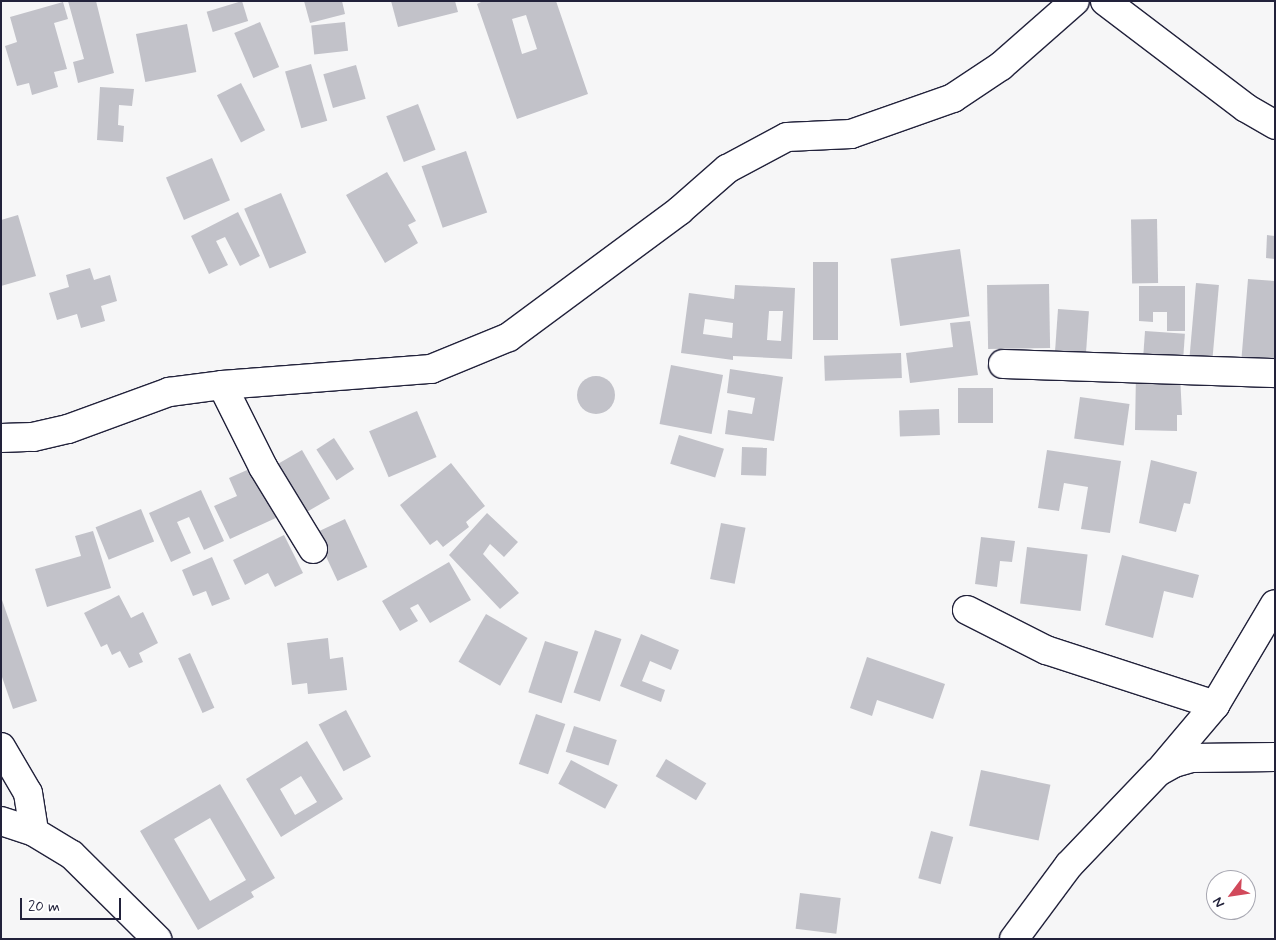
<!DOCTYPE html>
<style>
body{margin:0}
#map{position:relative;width:1276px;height:940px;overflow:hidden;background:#f6f6f7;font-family:Mynerve,sans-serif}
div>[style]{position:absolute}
.building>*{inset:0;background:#c2c2c9;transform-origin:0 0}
.round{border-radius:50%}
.roads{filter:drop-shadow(1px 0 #22223b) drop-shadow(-1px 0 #22223b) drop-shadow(0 1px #22223b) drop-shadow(0 -1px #22223b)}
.street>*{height:28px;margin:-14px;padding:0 14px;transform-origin:14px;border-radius:14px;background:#fff}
span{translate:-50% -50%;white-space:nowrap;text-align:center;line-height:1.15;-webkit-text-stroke:4px #fff;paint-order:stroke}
.frame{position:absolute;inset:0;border:2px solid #22223b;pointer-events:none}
.north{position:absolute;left:1206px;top:870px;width:50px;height:50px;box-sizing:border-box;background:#fff;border:1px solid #a7a7b1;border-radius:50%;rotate:239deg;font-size:14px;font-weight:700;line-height:20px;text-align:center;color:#22223b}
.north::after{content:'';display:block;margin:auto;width:18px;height:22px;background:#d1495b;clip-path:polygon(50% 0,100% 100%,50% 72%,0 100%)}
.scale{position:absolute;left:20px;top:898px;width:101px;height:22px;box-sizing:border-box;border:2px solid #22223b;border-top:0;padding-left:6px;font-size:15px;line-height:18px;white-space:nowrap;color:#22223b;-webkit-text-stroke:4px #fff;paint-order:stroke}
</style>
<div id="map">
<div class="building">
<i style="clip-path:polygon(68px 1px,96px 1px,114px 73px,78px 83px,73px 62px,84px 59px)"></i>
<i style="left:242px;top:1px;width:21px;height:37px;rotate:73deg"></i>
<i style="clip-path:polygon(304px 1px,342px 1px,345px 14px,310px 23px)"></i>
<i style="clip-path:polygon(391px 1px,455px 1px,458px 12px,398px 27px)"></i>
<i style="clip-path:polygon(evenodd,483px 1px,556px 1px,588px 94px,517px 119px,477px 4px,483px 1px,526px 15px,537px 49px,522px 54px,512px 19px,526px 15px)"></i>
<i style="clip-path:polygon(63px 2px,68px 19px,54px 23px,67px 69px,54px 72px,58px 87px,32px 95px,29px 83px,17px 86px,5px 46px,17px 42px,10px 17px)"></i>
<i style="left:260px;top:22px;width:49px;height:28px;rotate:67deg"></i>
<i style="left:345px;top:22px;width:29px;height:34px;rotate:84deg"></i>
<i style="left:187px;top:24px;width:49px;height:52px;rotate:79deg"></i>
<i style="left:311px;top:64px;width:59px;height:27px;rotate:74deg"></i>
<i style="left:356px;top:65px;width:35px;height:34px;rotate:74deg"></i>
<i style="left:241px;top:83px;width:53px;height:27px;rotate:63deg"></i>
<i style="clip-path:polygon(100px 87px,134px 89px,132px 106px,119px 105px,118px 125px,124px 126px,123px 142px,97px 140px)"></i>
<i style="left:418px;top:104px;width:49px;height:34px;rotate:69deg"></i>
<i style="left:466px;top:151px;width:65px;height:47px;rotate:71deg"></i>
<i style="left:212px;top:158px;width:46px;height:50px;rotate:67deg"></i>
<i style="clip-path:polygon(387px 172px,416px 221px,408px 225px,418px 243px,385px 263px,346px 195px)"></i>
<i style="left:281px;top:193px;width:65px;height:40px;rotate:67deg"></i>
<i style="clip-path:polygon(238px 212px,260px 256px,240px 266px,225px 237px,216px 241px,228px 265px,209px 274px,191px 236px)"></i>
<i style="clip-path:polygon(18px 215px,36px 276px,1px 286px,1px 220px)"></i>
<i style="left:1157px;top:219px;width:64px;height:26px;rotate:89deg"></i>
<i style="clip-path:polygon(1267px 235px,1275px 236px,1275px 259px,1266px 258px)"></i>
<i style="left:960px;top:249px;width:68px;height:70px;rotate:82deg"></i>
<i style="left:813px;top:262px;width:25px;height:78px"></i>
<i style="clip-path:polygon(90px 268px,94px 280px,110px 275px,117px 301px,101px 306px,105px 321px,81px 328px,77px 314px,57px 320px,49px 293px,69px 287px,66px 275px)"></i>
<i style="clip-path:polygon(1248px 279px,1275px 281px,1275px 359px,1260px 357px,1259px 366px,1241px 364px)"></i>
<i style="left:1196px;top:283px;width:23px;height:83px;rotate:5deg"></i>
<i style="left:1049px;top:284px;width:64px;height:62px;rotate:89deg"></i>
<i style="clip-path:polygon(evenodd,735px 285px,795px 288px,792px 359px,733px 356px,733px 360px,681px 353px,689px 293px,734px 299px,735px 285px,769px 311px,783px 311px,781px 341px,767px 340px,769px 311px,735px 285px,705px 319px,733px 323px,732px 338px,703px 334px,705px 319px)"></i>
<i style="clip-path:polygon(1139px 286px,1185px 286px,1185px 331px,1167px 331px,1167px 312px,1153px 312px,1153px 322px,1139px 321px)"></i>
<i style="left:1058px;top:309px;width:31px;height:44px;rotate:4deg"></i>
<i style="clip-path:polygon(970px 321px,978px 375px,910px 383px,906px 353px,953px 347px,950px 323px)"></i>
<i style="left:1145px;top:331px;width:40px;height:29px;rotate:4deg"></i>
<i style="left:901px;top:353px;width:25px;height:77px;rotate:88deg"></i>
<i style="left:671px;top:365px;width:53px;height:60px;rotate:11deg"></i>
<i style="clip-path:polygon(730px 369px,783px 377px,774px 441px,725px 434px,728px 410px,752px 414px,755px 398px,727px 393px)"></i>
<i style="clip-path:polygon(1136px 372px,1180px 374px,1182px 415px,1177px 415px,1177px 431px,1135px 430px)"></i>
<i class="round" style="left:577px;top:376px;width:38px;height:38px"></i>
<i style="left:958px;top:388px;width:35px;height:35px"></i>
<i style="left:1080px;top:397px;width:50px;height:42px;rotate:8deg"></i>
<i style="left:939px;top:409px;width:26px;height:40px;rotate:88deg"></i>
<i style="left:417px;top:411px;width:50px;height:52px;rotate:67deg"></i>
<i style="left:679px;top:435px;width:47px;height:30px;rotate:17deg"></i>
<i style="left:334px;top:438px;width:37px;height:21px;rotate:57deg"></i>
<i style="left:742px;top:447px;width:25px;height:28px;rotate:2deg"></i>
<i style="left:302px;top:450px;width:56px;height:34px;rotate:60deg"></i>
<i style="clip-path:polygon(1047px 450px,1121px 461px,1110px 533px,1081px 529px,1088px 487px,1064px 483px,1059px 511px,1038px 508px)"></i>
<i style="clip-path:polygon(1151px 460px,1197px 472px,1190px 504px,1184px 503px,1176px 532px,1139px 523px)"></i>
<i style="clip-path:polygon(451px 463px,485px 506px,466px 522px,469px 527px,443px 547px,437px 540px,430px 545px,400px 505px)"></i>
<i style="clip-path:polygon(254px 467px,278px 517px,230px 539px,214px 506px,237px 496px,229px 478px)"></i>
<i style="clip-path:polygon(201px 490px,224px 541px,204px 550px,189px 517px,177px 522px,191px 553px,171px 562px,149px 513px)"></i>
<i style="left:141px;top:509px;width:35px;height:49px;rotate:68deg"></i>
<i style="clip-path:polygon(487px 513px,518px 542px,504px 557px,490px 544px,483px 554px,519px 593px,500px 609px,449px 555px)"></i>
<i style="left:345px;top:519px;width:53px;height:33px;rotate:65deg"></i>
<i style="left:721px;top:523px;width:25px;height:57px;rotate:11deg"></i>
<i style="clip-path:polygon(93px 531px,111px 588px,47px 607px,35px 569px,81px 556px,75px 536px)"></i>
<i style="clip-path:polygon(284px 535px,303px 573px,275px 587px,268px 573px,245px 585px,233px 560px)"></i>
<i style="clip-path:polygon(981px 537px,1015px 541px,1012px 562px,1000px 561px,997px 587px,975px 584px)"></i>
<i style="left:1027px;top:547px;width:61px;height:57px;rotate:7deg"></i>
<i style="clip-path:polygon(1122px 555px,1199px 575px,1193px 598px,1164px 591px,1153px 638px,1105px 625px)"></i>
<i style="clip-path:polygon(212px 557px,230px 599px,212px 606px,206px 591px,193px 596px,182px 570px)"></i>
<i style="clip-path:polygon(449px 562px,471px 600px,430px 623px,418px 604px,410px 608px,418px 621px,400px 631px,382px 601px)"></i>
<i style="clip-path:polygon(119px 595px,131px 618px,143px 612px,158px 643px,139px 653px,143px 662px,129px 668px,120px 651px,112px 655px,107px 644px,101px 647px,84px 613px)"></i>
<i style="clip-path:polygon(2px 600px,37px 701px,13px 709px,1px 674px)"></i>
<i style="left:486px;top:614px;width:48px;height:55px;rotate:30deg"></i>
<i style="left:595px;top:630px;width:28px;height:66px;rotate:19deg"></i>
<i style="clip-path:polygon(641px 634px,679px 650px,671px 670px,650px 661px,642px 681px,665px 690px,661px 702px,620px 686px)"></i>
<i style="clip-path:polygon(328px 638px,330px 659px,343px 657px,347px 690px,308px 694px,307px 683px,292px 685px,287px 643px)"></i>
<i style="left:545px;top:641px;width:35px;height:54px;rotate:18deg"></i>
<i style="left:190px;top:653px;width:60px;height:13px;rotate:66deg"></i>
<i style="clip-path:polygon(867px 657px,945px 684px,933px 719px,877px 700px,872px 716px,850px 708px)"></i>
<i style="left:346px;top:710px;width:53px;height:31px;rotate:62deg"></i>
<i style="left:536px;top:714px;width:31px;height:53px;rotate:19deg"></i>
<i style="left:574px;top:726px;width:45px;height:27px;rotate:18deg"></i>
<i style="clip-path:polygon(evenodd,307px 741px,343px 799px,281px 837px,246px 779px,307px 741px,301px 776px,317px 802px,295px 815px,280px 789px,301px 776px)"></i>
<i style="left:666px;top:759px;width:47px;height:20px;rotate:31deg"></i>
<i style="left:571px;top:760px;width:53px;height:27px;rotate:28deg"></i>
<i style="left:981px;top:770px;width:71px;height:57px;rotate:12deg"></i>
<i style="clip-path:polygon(evenodd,220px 784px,275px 878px,251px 892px,254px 897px,198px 930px,140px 831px,220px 784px,210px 818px,246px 880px,210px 901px,174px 839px,210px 818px)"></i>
<i style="left:931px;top:831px;width:23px;height:49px;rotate:15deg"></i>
<i style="left:800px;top:893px;width:41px;height:36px;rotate:7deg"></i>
</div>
<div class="roads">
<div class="street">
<i style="left:1105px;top:1px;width:177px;rotate:37.2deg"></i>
<i style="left:1246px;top:108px;width:34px;rotate:30deg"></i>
<i style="left:1003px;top:364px;width:272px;rotate:1.9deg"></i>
<i style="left:222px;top:385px;width:92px;rotate:63.4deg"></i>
<i style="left:263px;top:467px;width:96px;rotate:58.6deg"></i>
<i style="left:1px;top:438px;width:32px;rotate:-2deg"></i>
<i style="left:33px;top:437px;width:36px;rotate:-13deg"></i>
<i style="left:68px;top:429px;width:108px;rotate:-20.1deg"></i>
<i style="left:169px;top:392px;width:53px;rotate:-7.5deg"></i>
<i style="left:222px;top:385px;width:210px;rotate:-4.4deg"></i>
<i style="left:431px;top:369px;width:84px;rotate:-22.3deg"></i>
<i style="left:509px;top:337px;width:212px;rotate:-36.5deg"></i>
<i style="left:679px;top:211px;width:64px;rotate:-41.2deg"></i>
<i style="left:727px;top:169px;width:68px;rotate:-28.1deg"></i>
<i style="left:787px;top:137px;width:64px;rotate:-2.7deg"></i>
<i style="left:851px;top:134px;width:108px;rotate:-19.4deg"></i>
<i style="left:953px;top:98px;width:58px;rotate:-33.7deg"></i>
<i style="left:1001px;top:66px;width:98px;rotate:-41.3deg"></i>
<i style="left:967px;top:610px;width:89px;rotate:26.9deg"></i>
<i style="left:1046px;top:650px;width:178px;rotate:18deg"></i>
<i style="left:1px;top:747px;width:53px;rotate:59.6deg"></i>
<i style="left:28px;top:793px;width:39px;rotate:81deg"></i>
<i style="left:1161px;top:769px;width:84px;rotate:-49.8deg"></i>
<i style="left:1215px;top:705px;width:117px;rotate:-59.3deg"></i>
<i style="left:1px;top:821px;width:35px;rotate:18deg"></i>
<i style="left:34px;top:832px;width:44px;rotate:31.2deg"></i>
<i style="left:72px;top:855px;width:120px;rotate:44.7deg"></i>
<i style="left:1014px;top:939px;width:92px;rotate:-53.4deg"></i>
<i style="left:1069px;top:865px;width:129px;rotate:-46.3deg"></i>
<i style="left:1158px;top:772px;width:18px;rotate:-29deg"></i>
<i style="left:1174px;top:763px;width:19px;rotate:-16deg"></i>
<i style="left:1192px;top:758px;width:83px;rotate:-0.7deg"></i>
</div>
</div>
<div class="frame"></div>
<div class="north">N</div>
<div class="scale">20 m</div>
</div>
